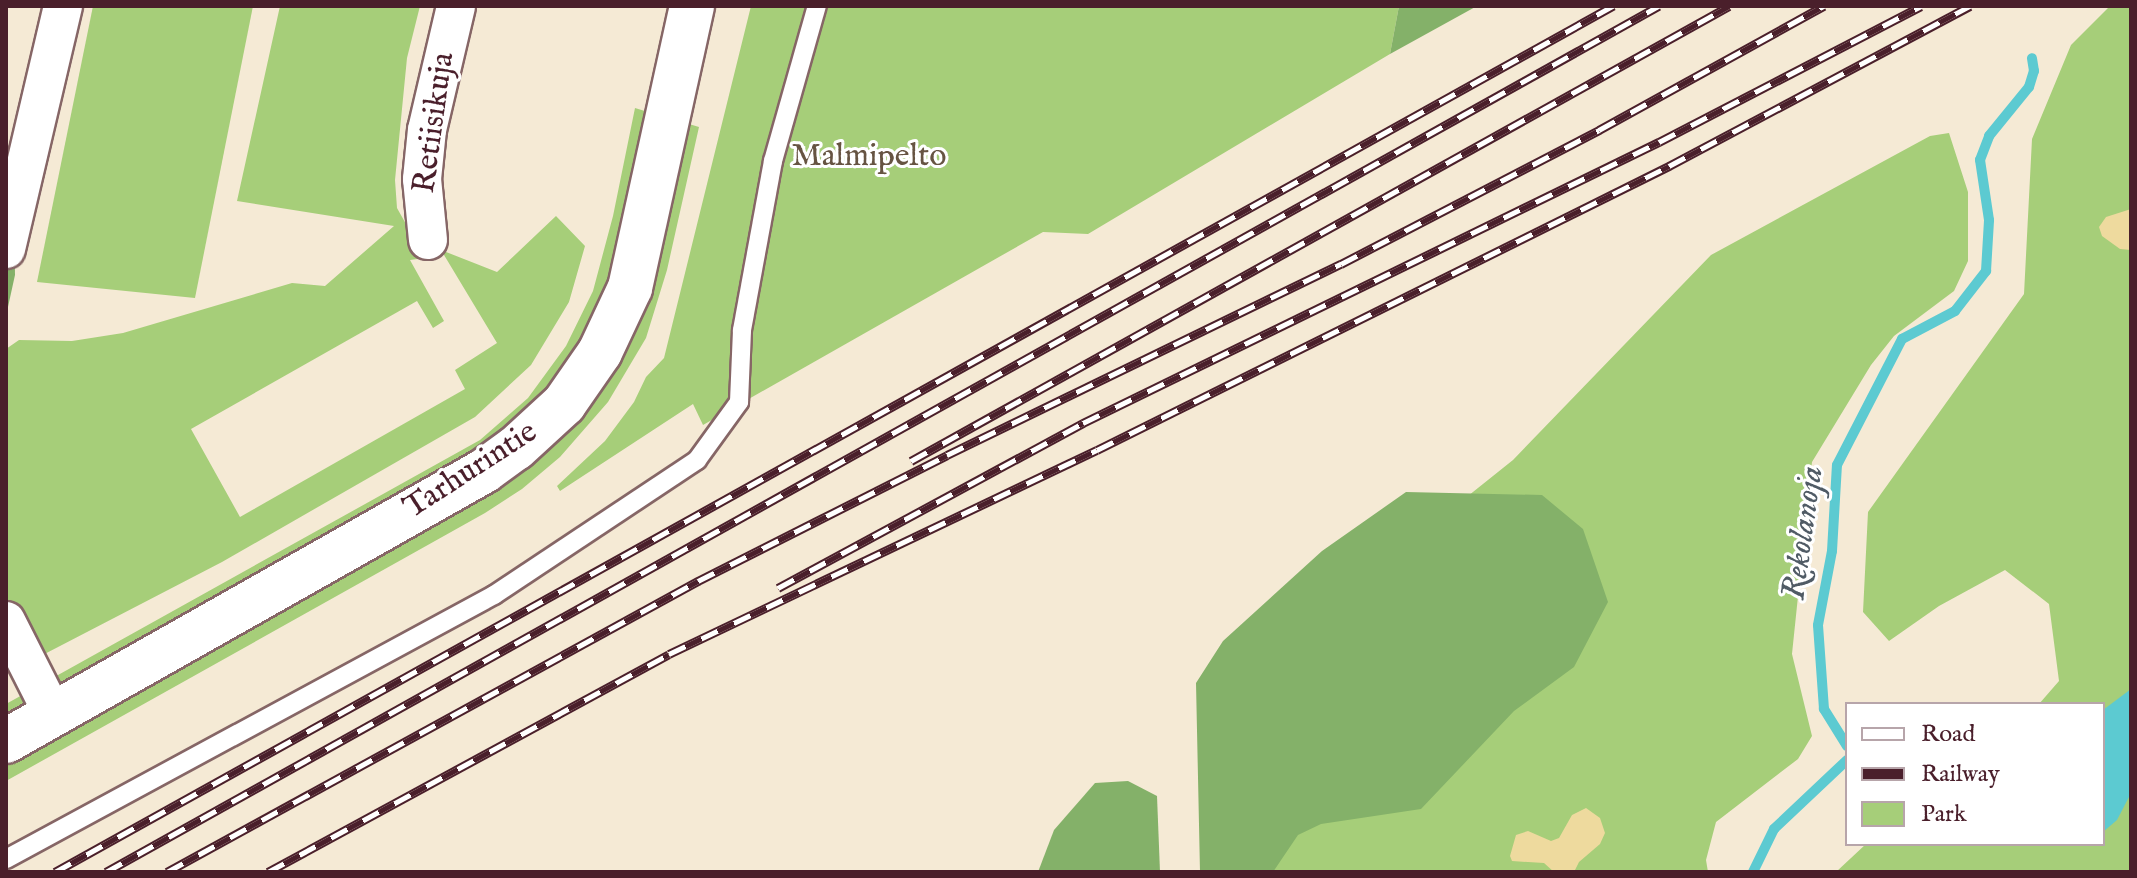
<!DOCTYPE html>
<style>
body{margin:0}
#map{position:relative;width:2137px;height:878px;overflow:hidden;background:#f5ead5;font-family:"IM FELL English",serif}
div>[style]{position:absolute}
.green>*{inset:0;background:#a6ce79}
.forest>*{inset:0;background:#84b169}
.sand>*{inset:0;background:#eeda9e}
.water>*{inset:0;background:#5ccad1}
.stream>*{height:10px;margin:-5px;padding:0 5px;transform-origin:5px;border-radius:5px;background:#5ccad1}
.roads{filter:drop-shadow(2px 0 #866666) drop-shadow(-2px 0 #866666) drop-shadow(0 2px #866666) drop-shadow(0 -2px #866666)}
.service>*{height:18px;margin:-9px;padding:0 9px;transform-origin:9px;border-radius:9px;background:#fff}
.minor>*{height:38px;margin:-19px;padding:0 19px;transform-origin:19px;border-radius:19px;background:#fff}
.tertiary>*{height:44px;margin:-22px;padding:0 22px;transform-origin:22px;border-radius:22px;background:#fff}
.rail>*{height:9px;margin-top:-4.5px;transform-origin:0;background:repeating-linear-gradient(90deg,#fff 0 18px,#4a1f2b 0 36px);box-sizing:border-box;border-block:2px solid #4a1f2b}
span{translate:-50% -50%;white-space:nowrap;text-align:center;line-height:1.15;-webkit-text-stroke:6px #fff;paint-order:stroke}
.street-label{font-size:32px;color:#4a1f2b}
.park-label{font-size:32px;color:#665442}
.water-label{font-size:34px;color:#505b65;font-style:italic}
.frame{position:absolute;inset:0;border:8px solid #4a1f2b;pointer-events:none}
.legend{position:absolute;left:1845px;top:702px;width:260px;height:144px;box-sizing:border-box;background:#fff;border:2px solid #b7a5aa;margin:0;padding:10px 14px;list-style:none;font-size:24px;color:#4a1f2b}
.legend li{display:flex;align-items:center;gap:16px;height:40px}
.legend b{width:40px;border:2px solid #b7a5aa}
</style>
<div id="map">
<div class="green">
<i style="clip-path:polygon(93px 6px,253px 6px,195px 298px,37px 282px)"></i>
<i style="clip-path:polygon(280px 6px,420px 6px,407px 58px,395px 180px,397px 208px,425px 258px,410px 260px,444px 321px,433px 328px,417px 301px,191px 429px,240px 517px,465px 389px,455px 370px,497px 343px,441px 250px,497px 272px,556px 216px,585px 246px,569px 302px,531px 365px,475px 417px,222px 562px,6px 674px,6px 349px,19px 340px,72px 341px,123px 333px,292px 283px,325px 286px,394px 226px,237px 201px)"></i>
<i style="clip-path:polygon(751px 6px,1399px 6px,1390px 54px,1088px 234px,1043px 232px,703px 425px,693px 404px,560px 491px,557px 486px,605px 441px,634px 402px,646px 377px,664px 358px)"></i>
<i style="clip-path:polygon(2110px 6px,2131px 6px,2131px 872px,1836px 872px,1866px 844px,2103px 844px,2103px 704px,2039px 704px,2059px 681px,2049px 604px,2005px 570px,1939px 606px,1889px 641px,1863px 612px,1868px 512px,2024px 294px,2032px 139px,2071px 45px)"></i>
<i style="clip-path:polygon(635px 108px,648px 112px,606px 297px,564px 375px,489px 449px,6px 721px,6px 704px,480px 440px,528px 398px,566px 346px,593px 291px,613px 216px)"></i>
<i style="clip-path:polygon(689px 124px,699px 127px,667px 270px,646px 338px,608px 402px,560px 457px,522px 489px,485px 513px,6px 781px,6px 763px,489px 494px,548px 450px,562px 435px,673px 178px)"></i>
<i style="clip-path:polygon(1949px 133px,1968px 192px,1968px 261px,1954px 291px,1894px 336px,1871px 365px,1812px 462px,1792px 654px,1812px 736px,1798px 759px,1716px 822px,1706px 860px,1708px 872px,1210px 872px,1209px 703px,1513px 460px,1711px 255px,1930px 136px)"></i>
</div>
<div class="forest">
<i style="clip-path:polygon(1399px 6px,1477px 6px,1390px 54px)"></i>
<i style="clip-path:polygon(6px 156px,13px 157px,15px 275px,6px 316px)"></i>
<i style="clip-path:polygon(1406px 492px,1542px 495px,1583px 529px,1608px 602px,1574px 667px,1514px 711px,1421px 809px,1321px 824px,1298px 835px,1273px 872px,1200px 872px,1196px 683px,1223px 641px,1322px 551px)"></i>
<i style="clip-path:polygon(1128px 781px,1157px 796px,1160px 872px,1038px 872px,1054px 830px,1095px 783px)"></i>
</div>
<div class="sand">
<i style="clip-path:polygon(2131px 209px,2131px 250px,2120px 249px,2102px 236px,2099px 227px,2106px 217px)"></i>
<i style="clip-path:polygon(1586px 808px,1600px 818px,1605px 833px,1600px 844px,1579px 862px,1574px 872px,1554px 872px,1544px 863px,1512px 861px,1510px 856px,1516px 835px,1528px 831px,1551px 841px,1559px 838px,1572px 815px)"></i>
</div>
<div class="water">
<i style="clip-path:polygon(2131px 689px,2131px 793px,2117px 820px,2103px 832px,2103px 710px)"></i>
</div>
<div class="stream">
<i style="left:1847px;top:746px;width:44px;rotate:-121.9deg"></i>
<i style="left:1824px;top:709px;width:84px;rotate:-94.1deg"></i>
<i style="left:1818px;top:625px;width:75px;rotate:-79.3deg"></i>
<i style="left:1832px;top:551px;width:86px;rotate:-86.7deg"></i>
<i style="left:1837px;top:465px;width:142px;rotate:-62.7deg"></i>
<i style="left:1902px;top:339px;width:60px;rotate:-27.8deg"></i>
<i style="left:1955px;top:311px;width:51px;rotate:-52.2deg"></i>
<i style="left:1986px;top:271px;width:51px;rotate:-86.6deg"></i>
<i style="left:1989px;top:220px;width:61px;rotate:-98.5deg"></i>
<i style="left:1980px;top:160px;width:26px;rotate:-69deg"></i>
<i style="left:1989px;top:136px;width:63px;rotate:-50.8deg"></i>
<i style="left:2029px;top:87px;width:17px;rotate:-73deg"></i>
<i style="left:2034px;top:71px;width:13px;rotate:-99deg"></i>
<i style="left:1753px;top:872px;width:48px;rotate:-64deg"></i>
<i style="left:1774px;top:829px;width:100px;rotate:-43.4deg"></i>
</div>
<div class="roads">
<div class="service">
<i style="left:6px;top:859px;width:555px;rotate:-28.41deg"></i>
<i style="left:494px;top:595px;width:244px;rotate:-33.6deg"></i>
<i style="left:697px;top:460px;width:72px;rotate:-54.1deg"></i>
<i style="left:739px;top:402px;width:72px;rotate:-87.6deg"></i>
<i style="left:742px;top:330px;width:172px;rotate:-79.6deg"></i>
<i style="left:773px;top:161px;width:161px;rotate:-74.2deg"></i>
</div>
<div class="minor">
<i style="left:428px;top:240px;width:61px;rotate:-95.6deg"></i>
<i style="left:422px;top:179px;width:49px;rotate:-84.2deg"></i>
<i style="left:427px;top:130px;width:127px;rotate:-76.8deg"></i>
<i style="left:6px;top:249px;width:250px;rotate:-76.8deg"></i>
<i style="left:6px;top:621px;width:104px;rotate:63.2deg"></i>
</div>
<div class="tertiary">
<i style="left:6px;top:741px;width:549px;rotate:-29.46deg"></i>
<i style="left:484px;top:471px;width:39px;rotate:-36deg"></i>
<i style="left:516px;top:448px;width:65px;rotate:-42.5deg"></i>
<i style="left:564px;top:404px;width:63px;rotate:-55.3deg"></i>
<i style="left:600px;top:352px;width:71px;rotate:-64.9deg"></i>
<i style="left:630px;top:288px;width:289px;rotate:-77.6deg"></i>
</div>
</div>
<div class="rail">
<i style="left:911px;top:461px;width:936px;rotate:-29.08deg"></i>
<i style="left:778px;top:588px;width:347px;rotate:-28.4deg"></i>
<i style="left:1083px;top:423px;width:641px;rotate:-26.01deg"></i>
<i style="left:1659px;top:142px;width:295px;rotate:-27.4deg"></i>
<i style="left:55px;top:872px;width:1783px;rotate:-29.07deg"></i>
<i style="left:106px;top:872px;width:1778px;rotate:-29.15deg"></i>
<i style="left:167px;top:872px;width:606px;rotate:-28.72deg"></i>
<i style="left:698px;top:581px;width:279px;rotate:-26.8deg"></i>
<i style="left:947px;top:455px;width:438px;rotate:-25.9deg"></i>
<i style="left:1341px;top:264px;width:291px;rotate:-27.4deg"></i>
<i style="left:1599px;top:130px;width:257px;rotate:-28.9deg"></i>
<i style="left:268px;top:872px;width:456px;rotate:-28.5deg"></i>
<i style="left:669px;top:654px;width:474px;rotate:-25.5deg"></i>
<i style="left:1097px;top:450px;width:639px;rotate:-26.4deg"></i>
<i style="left:1669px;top:166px;width:341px;rotate:-28deg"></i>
</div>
<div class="street-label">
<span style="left:435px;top:123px;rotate:-82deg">Retiisikuja</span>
<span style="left:471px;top:471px;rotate:-33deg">Tarhurintie</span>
</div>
<div class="park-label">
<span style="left:869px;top:157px">Malmipelto</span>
</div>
<div class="water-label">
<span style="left:1803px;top:533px;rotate:-82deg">Rekolanoja</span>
</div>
<div class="frame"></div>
<ul class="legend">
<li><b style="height:10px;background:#fff"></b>Road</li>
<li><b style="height:10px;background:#4a1f2b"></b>Railway</li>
<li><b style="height:22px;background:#a6ce79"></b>Park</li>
</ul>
</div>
